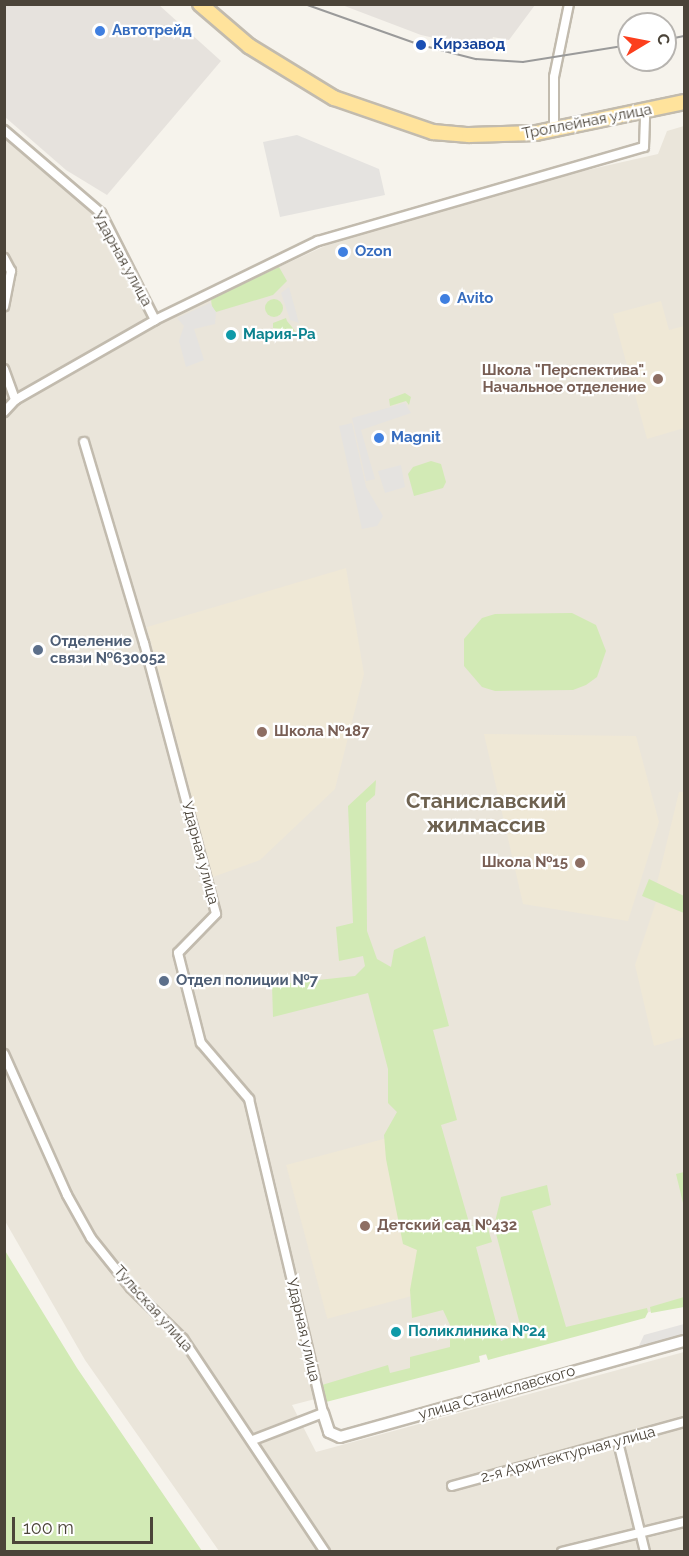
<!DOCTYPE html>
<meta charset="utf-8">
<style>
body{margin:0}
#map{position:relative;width:689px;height:1556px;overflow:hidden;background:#f6f3ec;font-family:Raleway,sans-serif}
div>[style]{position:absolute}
.residential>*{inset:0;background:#eae5da}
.industrial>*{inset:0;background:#e6e2dd}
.education>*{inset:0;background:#efe8d6;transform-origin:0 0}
.green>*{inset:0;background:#d2eab5}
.round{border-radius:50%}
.parking>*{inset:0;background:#e5e3e0}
.roads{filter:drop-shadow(2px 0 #c2bbae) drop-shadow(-2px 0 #c2bbae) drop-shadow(0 2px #c2bbae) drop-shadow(0 -2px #c2bbae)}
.minor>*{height:8px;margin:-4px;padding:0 4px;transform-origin:4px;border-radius:4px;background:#fff}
.tertiary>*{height:10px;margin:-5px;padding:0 5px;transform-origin:5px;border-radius:5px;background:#fff}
.primary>*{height:14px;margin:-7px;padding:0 7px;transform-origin:7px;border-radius:7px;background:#ffe39c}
.tram>*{height:1.5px;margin:-0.75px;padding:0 0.75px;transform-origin:0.75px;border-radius:0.75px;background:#9a9a9a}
.dots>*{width:16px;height:16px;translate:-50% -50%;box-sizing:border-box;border:3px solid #fff;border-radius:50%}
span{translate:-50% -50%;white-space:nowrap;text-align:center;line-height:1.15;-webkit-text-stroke:4.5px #fff;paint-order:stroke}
.shop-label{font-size:15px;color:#366cbe;font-weight:700}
.left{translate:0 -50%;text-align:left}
.transit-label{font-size:15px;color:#164399;font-weight:700}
.street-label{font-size:15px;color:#4b4439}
.culture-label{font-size:15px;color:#0d838f;font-weight:700}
.education-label{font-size:15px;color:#785e54;font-weight:700}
.right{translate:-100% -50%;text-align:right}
.service-label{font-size:15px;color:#4e5e75;font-weight:700}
.district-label{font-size:21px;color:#6e6250;font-weight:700}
.frame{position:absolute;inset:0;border:6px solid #4b4439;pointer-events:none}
.north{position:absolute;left:617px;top:12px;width:60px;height:60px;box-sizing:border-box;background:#fff;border:2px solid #b7b4b0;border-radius:50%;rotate:80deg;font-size:16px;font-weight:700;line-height:24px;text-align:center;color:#4b4439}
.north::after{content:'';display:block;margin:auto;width:21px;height:27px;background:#fc3f1d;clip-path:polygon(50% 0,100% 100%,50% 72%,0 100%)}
.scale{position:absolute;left:12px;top:1517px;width:141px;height:27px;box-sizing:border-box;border:3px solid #4b4439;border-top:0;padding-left:8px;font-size:18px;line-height:21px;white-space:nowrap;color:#4b4439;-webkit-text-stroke:4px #fff;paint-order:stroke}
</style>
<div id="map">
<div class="residential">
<i style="clip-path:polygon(684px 126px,684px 1303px,292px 1405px,316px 1452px,684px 1352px,684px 1551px,219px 1551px,85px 1360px,5px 1221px,4px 130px,101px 213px,157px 323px,327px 245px,521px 185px,658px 154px,667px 131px)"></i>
</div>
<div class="industrial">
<i style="clip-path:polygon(5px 4px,159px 5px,221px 61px,107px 195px,66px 170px,5px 117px)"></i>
<i style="clip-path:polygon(342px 5px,535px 5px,509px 40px,493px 37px,488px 50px,421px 35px)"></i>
</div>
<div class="education">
<i style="clip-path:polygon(661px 301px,669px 330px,684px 326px,684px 428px,647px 439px,613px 314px)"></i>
<i style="clip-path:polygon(346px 568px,364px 674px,335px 789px,260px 860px,213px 877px,147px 627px)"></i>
<i style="clip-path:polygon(484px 734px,636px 736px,659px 822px,628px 921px,523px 904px)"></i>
<i style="clip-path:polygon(679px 792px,684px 792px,684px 896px,657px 883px)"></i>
<i style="clip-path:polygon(656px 902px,684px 913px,684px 1037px,654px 1046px,635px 965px)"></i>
<i style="left:402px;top:1134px;width:159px;height:120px;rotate:75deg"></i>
</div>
<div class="green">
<i style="clip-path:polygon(279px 267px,287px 281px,273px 295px,216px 312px,212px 308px,211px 299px)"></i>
<i class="round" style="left:265px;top:299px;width:18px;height:18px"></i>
<i style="clip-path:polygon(286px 318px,287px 321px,296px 332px,273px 328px,273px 323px)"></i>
<i style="clip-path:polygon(405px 393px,411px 397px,409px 405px,406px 401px,390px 406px,389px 399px)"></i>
<i style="clip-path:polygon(431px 461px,441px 464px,446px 482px,443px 488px,414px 496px,408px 474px,413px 467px)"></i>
<i style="clip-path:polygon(572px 613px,596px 625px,606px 651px,597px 677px,586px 685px,573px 690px,495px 691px,482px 687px,464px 666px,464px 639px,482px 618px,495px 614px)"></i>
<i style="clip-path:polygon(376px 780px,375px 795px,366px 803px,367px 931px,377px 959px,391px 967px,394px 950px,425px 936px,449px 1026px,433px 1030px,457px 1120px,441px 1125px,470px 1226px,486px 1222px,492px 1242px,476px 1247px,501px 1341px,522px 1332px,494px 1226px,501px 1197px,547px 1185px,551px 1205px,532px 1211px,566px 1327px,647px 1308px,648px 1312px,645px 1318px,488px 1360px,486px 1354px,479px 1356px,480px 1362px,326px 1402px,322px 1385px,388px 1365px,390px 1373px,410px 1368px,410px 1357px,450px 1347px,450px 1325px,443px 1310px,412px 1318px,410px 1290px,417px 1250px,403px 1244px,386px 1159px,384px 1135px,397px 1112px,388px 1103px,388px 1069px,368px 993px,273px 1017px,272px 985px,355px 976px,365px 966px,363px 956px,339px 961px,336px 927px,353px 923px,348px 806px)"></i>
<i style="clip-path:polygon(649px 879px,684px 896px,684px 913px,642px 896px)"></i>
<i style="clip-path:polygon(684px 1172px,684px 1207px,676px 1174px)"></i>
<i style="clip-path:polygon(4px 1249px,77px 1368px,202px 1551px,5px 1551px)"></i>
<i style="clip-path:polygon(684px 1297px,684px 1307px,651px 1313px,650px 1307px)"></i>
</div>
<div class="parking">
<i style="clip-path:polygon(297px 135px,379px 169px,385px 195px,280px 217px,263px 142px)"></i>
<i style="clip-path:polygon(289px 287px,299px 323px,290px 320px,281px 293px)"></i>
<i style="clip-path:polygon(210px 303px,216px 312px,215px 324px,194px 329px,204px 360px,186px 367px,179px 341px,184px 326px,177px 318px)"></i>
<i style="clip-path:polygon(405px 403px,411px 413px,361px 430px,375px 479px,366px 481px,352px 418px)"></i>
<i style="clip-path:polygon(352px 423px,366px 487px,383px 516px,377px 526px,362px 529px,339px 426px)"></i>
<i style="clip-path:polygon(401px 465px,405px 487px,385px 493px,378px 471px)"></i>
<i style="clip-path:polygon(684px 1324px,684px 1338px,637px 1350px,644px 1335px)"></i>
</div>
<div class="roads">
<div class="minor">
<i style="left:4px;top:130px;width:128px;rotate:40.6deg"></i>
<i style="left:101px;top:213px;width:120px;rotate:63.2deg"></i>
<i style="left:554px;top:130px;width:53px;rotate:-90deg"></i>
<i style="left:554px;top:77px;width:75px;rotate:-78.4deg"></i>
<i style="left:4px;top:258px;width:15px;rotate:62deg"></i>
<i style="left:11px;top:271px;width:36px;rotate:101deg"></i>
<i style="left:4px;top:369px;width:33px;rotate:70deg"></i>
<i style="left:4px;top:412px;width:16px;rotate:-47deg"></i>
<i style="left:15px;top:400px;width:161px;rotate:-29.7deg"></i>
<i style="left:155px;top:320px;width:181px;rotate:-25.9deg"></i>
<i style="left:318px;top:241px;width:339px;rotate:-16.1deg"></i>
<i style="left:644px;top:147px;width:35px;rotate:-88deg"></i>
<i style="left:84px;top:442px;width:210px;rotate:73.4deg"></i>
<i style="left:144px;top:643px;width:280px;rotate:75.1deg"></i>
<i style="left:216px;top:914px;width:54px;rotate:134.3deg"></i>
<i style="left:178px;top:953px;width:93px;rotate:75.7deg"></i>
<i style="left:201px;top:1043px;width:74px;rotate:49.4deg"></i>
<i style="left:249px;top:1099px;width:323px;rotate:76.7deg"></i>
<i style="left:323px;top:1413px;width:75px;rotate:158.9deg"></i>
<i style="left:4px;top:1054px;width:154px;rotate:65.9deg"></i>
<i style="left:67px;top:1195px;width:49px;rotate:60.8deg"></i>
<i style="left:91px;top:1238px;width:64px;rotate:51.3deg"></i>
<i style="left:131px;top:1288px;width:73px;rotate:44.4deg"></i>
<i style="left:183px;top:1339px;width:256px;rotate:56.3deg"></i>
<i style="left:618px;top:1442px;width:113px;rotate:76.2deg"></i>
<i style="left:452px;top:1486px;width:241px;rotate:-15.4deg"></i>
<i style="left:562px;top:1552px;width:126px;rotate:-13.8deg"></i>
</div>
<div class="tertiary">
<i style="left:323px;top:1413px;width:20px;rotate:72deg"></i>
<i style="left:329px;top:1432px;width:12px;rotate:24deg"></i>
<i style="left:340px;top:1437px;width:357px;rotate:-15.6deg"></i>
</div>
<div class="primary">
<i style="left:200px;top:4px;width:65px;rotate:40.6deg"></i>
<i style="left:249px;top:46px;width:100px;rotate:31.5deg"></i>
<i style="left:334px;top:98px;width:105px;rotate:19deg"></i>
<i style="left:433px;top:132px;width:36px;rotate:5deg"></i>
<i style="left:469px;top:135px;width:67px;rotate:-1.7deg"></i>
<i style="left:536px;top:133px;width:151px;rotate:-11.8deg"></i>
</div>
</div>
<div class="tram">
<i style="left:305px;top:4px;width:123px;rotate:19.5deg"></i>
<i style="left:421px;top:45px;width:57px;rotate:14.3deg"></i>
<i style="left:476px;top:59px;width:47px;rotate:3.7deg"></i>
<i style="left:523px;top:62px;width:107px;rotate:-9.1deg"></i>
<i style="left:665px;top:40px;width:19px;rotate:-12deg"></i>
</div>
<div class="dots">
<i style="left:100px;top:31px;background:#3f7fe0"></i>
<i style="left:421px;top:45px;background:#1a4fb4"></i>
<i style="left:343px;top:252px;background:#3f7fe0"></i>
<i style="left:445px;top:299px;background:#3f7fe0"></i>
<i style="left:231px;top:335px;background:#0f9aa8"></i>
<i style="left:658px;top:379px;background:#8d6e63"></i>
<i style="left:379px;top:438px;background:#3f7fe0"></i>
<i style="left:38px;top:650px;background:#5c6f8a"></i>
<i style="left:262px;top:732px;background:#8d6e63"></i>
<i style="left:580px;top:863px;background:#8d6e63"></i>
<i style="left:164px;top:981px;background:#5c6f8a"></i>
<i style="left:365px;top:1226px;background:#8d6e63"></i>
<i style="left:396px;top:1332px;background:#0f9aa8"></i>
</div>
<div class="shop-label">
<span class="left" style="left:112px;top:31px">Автотрейд</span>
<span class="left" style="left:355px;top:252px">Ozon</span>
<span class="left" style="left:457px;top:299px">Avito</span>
<span class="left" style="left:391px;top:438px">Magnit</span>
</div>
<div class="transit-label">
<span class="left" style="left:433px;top:45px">Кирзавод</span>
</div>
<div class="street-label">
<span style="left:587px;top:122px;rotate:-11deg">Троллейная улица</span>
<span style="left:122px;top:259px;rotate:61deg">Ударная улица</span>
<span style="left:200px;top:853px;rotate:75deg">Ударная улица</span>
<span style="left:153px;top:1309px;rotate:48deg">Тульская улица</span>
<span style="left:303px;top:1330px;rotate:77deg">Ударная улица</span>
<span style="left:497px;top:1393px;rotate:-16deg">улица Станиславского</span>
<span style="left:568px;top:1455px;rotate:-15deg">2-я Архитектурная улица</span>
</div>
<div class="culture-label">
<span class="left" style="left:243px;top:335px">Мария-Ра</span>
<span class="left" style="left:408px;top:1332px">Поликлиника №24</span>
</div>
<div class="education-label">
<span class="right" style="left:646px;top:379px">Школа "Перспектива".<br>Начальное отделение</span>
<span class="left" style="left:274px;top:732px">Школа №187</span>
<span class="right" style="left:568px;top:863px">Школа №15</span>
<span class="left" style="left:377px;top:1226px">Детский сад №432</span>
</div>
<div class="service-label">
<span class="left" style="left:50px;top:650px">Отделение<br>связи №630052</span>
<span class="left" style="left:176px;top:981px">Отдел полиции №7</span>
</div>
<div class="district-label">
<span style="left:486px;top:813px">Станиславский<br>жилмассив</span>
</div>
<div class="frame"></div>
<div class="north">С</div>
<div class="scale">100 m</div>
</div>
